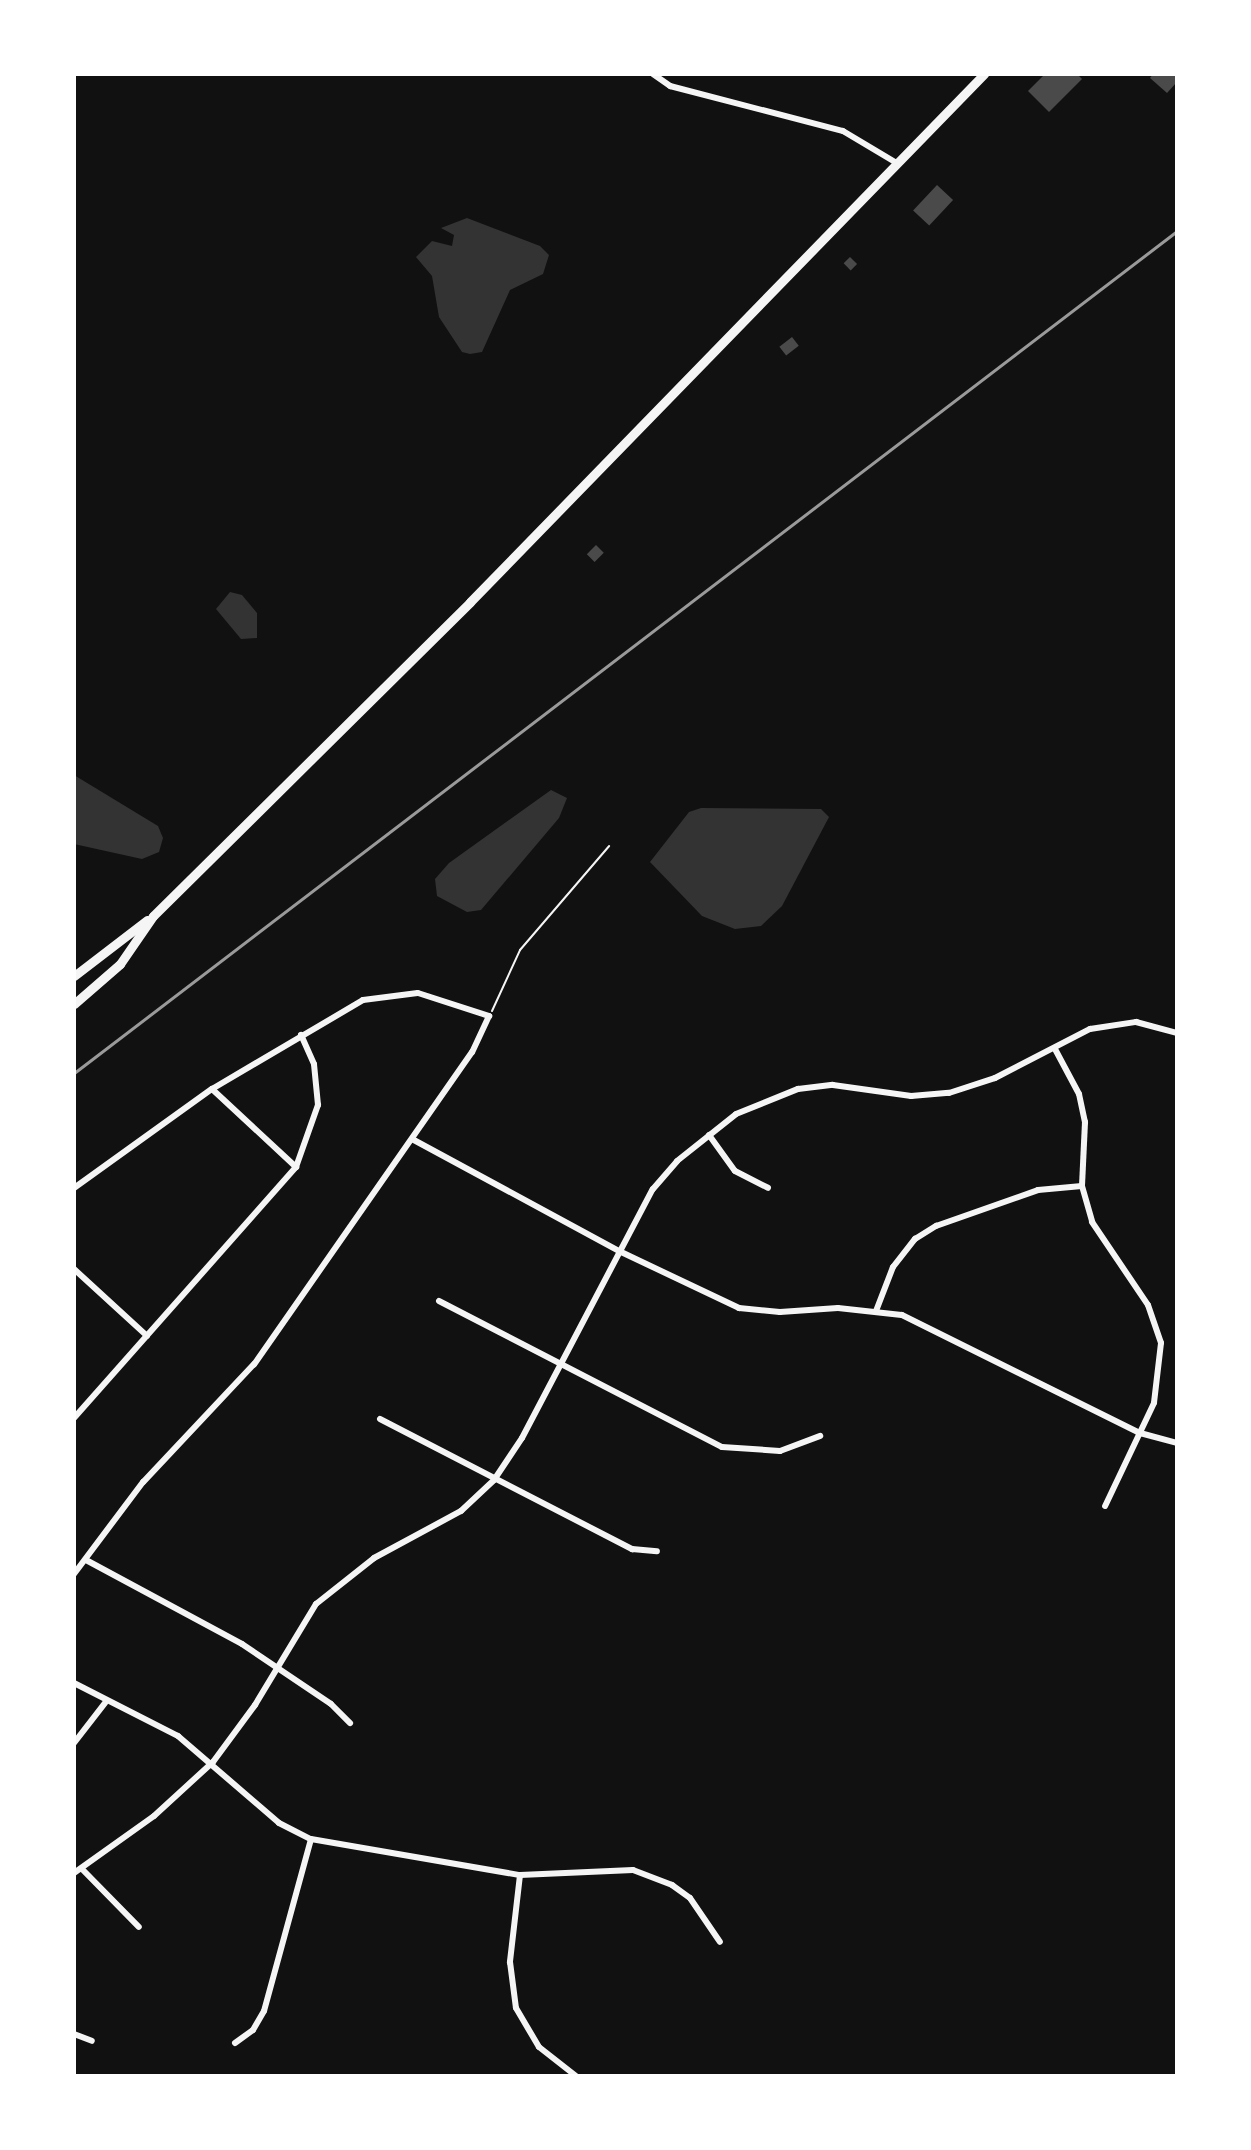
<!DOCTYPE html>
<style>
body{margin:0}
#map{position:relative;width:1251px;height:2150px;overflow:hidden;background:#111;font-family:Raleway,sans-serif}
div>[style]{position:absolute}
.water>*{inset:0;background:#333}
.building>*{inset:0;background:#4a4a4a;transform-origin:0 0}
.path>*{height:2px;margin:-1px;padding:0 1px;transform-origin:1px;border-radius:1px;background:#f5f5f5}
.minor>*{height:6px;margin:-3px;padding:0 3px;transform-origin:3px;border-radius:3px;background:#f5f5f5}
.primary>*{height:9px;margin:-4.5px;padding:0 4.5px;transform-origin:4.5px;border-radius:4.5px;background:#f5f5f5}
.rail>*{height:3px;margin:-1.5px;padding:0 1.5px;transform-origin:1.5px;border-radius:1.5px;background:#9a9a9a}
span{translate:-50% -50%;white-space:nowrap;text-align:center;line-height:1.15;-webkit-text-stroke:8px #fff;paint-order:stroke}
.frame{position:absolute;inset:0;border:76px solid #fff;pointer-events:none}
</style>
<div id="map">
<div class="water">
<i style="clip-path:polygon(467px 218px,540px 246px,549px 255px,543px 274px,510px 290px,482px 352px,470px 354px,462px 352px,439px 317px,432px 276px,416px 257px,432px 241px,452px 246px,454px 235px,441px 228px)"></i>
<i style="clip-path:polygon(230px 592px,242px 595px,257px 613px,257px 638px,241px 639px,216px 609px)"></i>
<i style="clip-path:polygon(74px 775px,158px 826px,163px 838px,159px 852px,142px 859px,74px 844px)"></i>
<i style="clip-path:polygon(551px 790px,567px 798px,559px 818px,481px 910px,467px 912px,437px 896px,435px 879px,449px 863px)"></i>
<i style="clip-path:polygon(701px 808px,821px 809px,829px 817px,782px 906px,761px 926px,735px 929px,702px 916px,650px 862px,689px 812px)"></i>
</div>
<div class="building">
<i style="clip-path:polygon(1045px 74px,1077px 74px,1082px 79px,1049px 112px,1028px 91px)"></i>
<i style="clip-path:polygon(1153px 74px,1177px 74px,1177px 82px,1167px 93px,1150px 78px)"></i>
<i style="left:937px;top:185px;width:22px;height:35px;rotate:43deg"></i>
<i style="left:850px;top:257px;width:10px;height:9px;rotate:45deg"></i>
<i style="left:792px;top:337px;width:11px;height:16px;rotate:52deg"></i>
<i style="left:596px;top:545px;width:11px;height:13px;rotate:45deg"></i>
</div>
<div class="path">
<i style="left:492px;top:1011px;width:67px;rotate:-65.3deg"></i>
<i style="left:520px;top:950px;width:137px;rotate:-49.4deg"></i>
</div>
<div class="minor">
<i style="left:653px;top:74px;width:21px;rotate:35deg"></i>
<i style="left:670px;top:86px;width:179px;rotate:14.6deg"></i>
<i style="left:843px;top:131px;width:61px;rotate:30.8deg"></i>
<i style="left:1055px;top:1049px;width:51px;rotate:61.9deg"></i>
<i style="left:1079px;top:1094px;width:29px;rotate:78deg"></i>
<i style="left:1085px;top:1122px;width:64px;rotate:92.7deg"></i>
<i style="left:1082px;top:1186px;width:37px;rotate:74deg"></i>
<i style="left:1092px;top:1222px;width:100px;rotate:56deg"></i>
<i style="left:1148px;top:1305px;width:40px;rotate:71.1deg"></i>
<i style="left:1161px;top:1343px;width:60px;rotate:96.7deg"></i>
<i style="left:1154px;top:1403px;width:114px;rotate:115.4deg"></i>
<i style="left:212px;top:1089px;width:115px;rotate:42.9deg"></i>
<i style="left:709px;top:1135px;width:44px;rotate:54.2deg"></i>
<i style="left:735px;top:1171px;width:37px;rotate:27deg"></i>
<i style="left:412px;top:1139px;width:235px;rotate:28.4deg"></i>
<i style="left:619px;top:1251px;width:133px;rotate:25.4deg"></i>
<i style="left:739px;top:1308px;width:41px;rotate:5.6deg"></i>
<i style="left:780px;top:1312px;width:58px;rotate:-3.9deg"></i>
<i style="left:838px;top:1308px;width:64px;rotate:6.2deg"></i>
<i style="left:902px;top:1315px;width:266px;rotate:26.4deg"></i>
<i style="left:1140px;top:1433px;width:38px;rotate:15deg"></i>
<i style="left:74px;top:1188px;width:170px;rotate:-35.7deg"></i>
<i style="left:212px;top:1089px;width:175px;rotate:-30.5deg"></i>
<i style="left:363px;top:1000px;width:55px;rotate:-7.3deg"></i>
<i style="left:418px;top:993px;width:75px;rotate:17.9deg"></i>
<i style="left:489px;top:1016px;width:40px;rotate:115deg"></i>
<i style="left:472px;top:1052px;width:381px;rotate:124.9deg"></i>
<i style="left:254px;top:1364px;width:162px;rotate:133.2deg"></i>
<i style="left:143px;top:1482px;width:115px;rotate:126.9deg"></i>
<i style="left:74px;top:1269px;width:99px;rotate:42.5deg"></i>
<i style="left:439px;top:1301px;width:318px;rotate:27.3deg"></i>
<i style="left:722px;top:1447px;width:58px;rotate:3.9deg"></i>
<i style="left:780px;top:1451px;width:43px;rotate:-20.6deg"></i>
<i style="left:876px;top:1311px;width:47px;rotate:-68.9deg"></i>
<i style="left:893px;top:1267px;width:36px;rotate:-52deg"></i>
<i style="left:915px;top:1239px;width:25px;rotate:-32deg"></i>
<i style="left:936px;top:1226px;width:108px;rotate:-19.4deg"></i>
<i style="left:1038px;top:1190px;width:44px;rotate:-5.2deg"></i>
<i style="left:74px;top:1418px;width:335px;rotate:-48.5deg"></i>
<i style="left:296px;top:1167px;width:66px;rotate:-70.5deg"></i>
<i style="left:318px;top:1105px;width:41px;rotate:-95.6deg"></i>
<i style="left:314px;top:1064px;width:32px;rotate:-114deg"></i>
<i style="left:380px;top:1419px;width:284px;rotate:27.3deg"></i>
<i style="left:632px;top:1549px;width:25px;rotate:5deg"></i>
<i style="left:86px;top:1560px;width:177px;rotate:28.3deg"></i>
<i style="left:242px;top:1644px;width:107px;rotate:34deg"></i>
<i style="left:331px;top:1704px;width:27px;rotate:45deg"></i>
<i style="left:74px;top:1683px;width:117px;rotate:27deg"></i>
<i style="left:178px;top:1736px;width:133px;rotate:40.7deg"></i>
<i style="left:279px;top:1823px;width:36px;rotate:27deg"></i>
<i style="left:311px;top:1839px;width:212px;rotate:9.8deg"></i>
<i style="left:520px;top:1875px;width:113px;rotate:-2.5deg"></i>
<i style="left:633px;top:1870px;width:42px;rotate:21deg"></i>
<i style="left:672px;top:1885px;width:22px;rotate:36deg"></i>
<i style="left:690px;top:1898px;width:53px;rotate:55.7deg"></i>
<i style="left:74px;top:1743px;width:51px;rotate:-52.2deg"></i>
<i style="left:82px;top:1869px;width:81px;rotate:45.5deg"></i>
<i style="left:74px;top:1873px;width:98px;rotate:-35.5deg"></i>
<i style="left:154px;top:1816px;width:80px;rotate:-42.5deg"></i>
<i style="left:213px;top:1762px;width:71px;rotate:-53.6deg"></i>
<i style="left:255px;top:1705px;width:118px;rotate:-58.9deg"></i>
<i style="left:316px;top:1604px;width:74px;rotate:-38.4deg"></i>
<i style="left:374px;top:1558px;width:99px;rotate:-28.4deg"></i>
<i style="left:461px;top:1511px;width:45px;rotate:-43.2deg"></i>
<i style="left:494px;top:1480px;width:50px;rotate:-56.3deg"></i>
<i style="left:522px;top:1438px;width:281px;rotate:-62.3deg"></i>
<i style="left:653px;top:1189px;width:37px;rotate:-49deg"></i>
<i style="left:677px;top:1161px;width:75px;rotate:-38.5deg"></i>
<i style="left:736px;top:1114px;width:67px;rotate:-22deg"></i>
<i style="left:798px;top:1089px;width:35px;rotate:-7deg"></i>
<i style="left:833px;top:1085px;width:79px;rotate:8deg"></i>
<i style="left:911px;top:1096px;width:38px;rotate:-5deg"></i>
<i style="left:949px;top:1093px;width:48px;rotate:-18.1deg"></i>
<i style="left:995px;top:1078px;width:107px;rotate:-27.3deg"></i>
<i style="left:1090px;top:1029px;width:47px;rotate:-8.7deg"></i>
<i style="left:1136px;top:1022px;width:42px;rotate:15deg"></i>
<i style="left:520px;top:1875px;width:88px;rotate:96.6deg"></i>
<i style="left:510px;top:1962px;width:46px;rotate:82.6deg"></i>
<i style="left:516px;top:2008px;width:45px;rotate:59.5deg"></i>
<i style="left:539px;top:2047px;width:47px;rotate:38.1deg"></i>
<i style="left:74px;top:2034px;width:19px;rotate:21deg"></i>
<i style="left:235px;top:2043px;width:22px;rotate:-36deg"></i>
<i style="left:253px;top:2030px;width:22px;rotate:-60deg"></i>
<i style="left:264px;top:2011px;width:178px;rotate:-74.7deg"></i>
</div>
<div class="primary">
<i style="left:74px;top:976px;width:92px;rotate:-37.5deg"></i>
<i style="left:74px;top:1004px;width:61px;rotate:-41deg"></i>
<i style="left:120px;top:964px;width:58px;rotate:-55.5deg"></i>
<i style="left:153px;top:916px;width:446px;rotate:-44.7deg"></i>
<i style="left:470px;top:602px;width:737px;rotate:-45.77deg"></i>
</div>
<div class="rail">
<i style="left:74px;top:1073px;width:1388px;rotate:-37.36deg"></i>
</div>
<div class="frame"></div>
</div>
